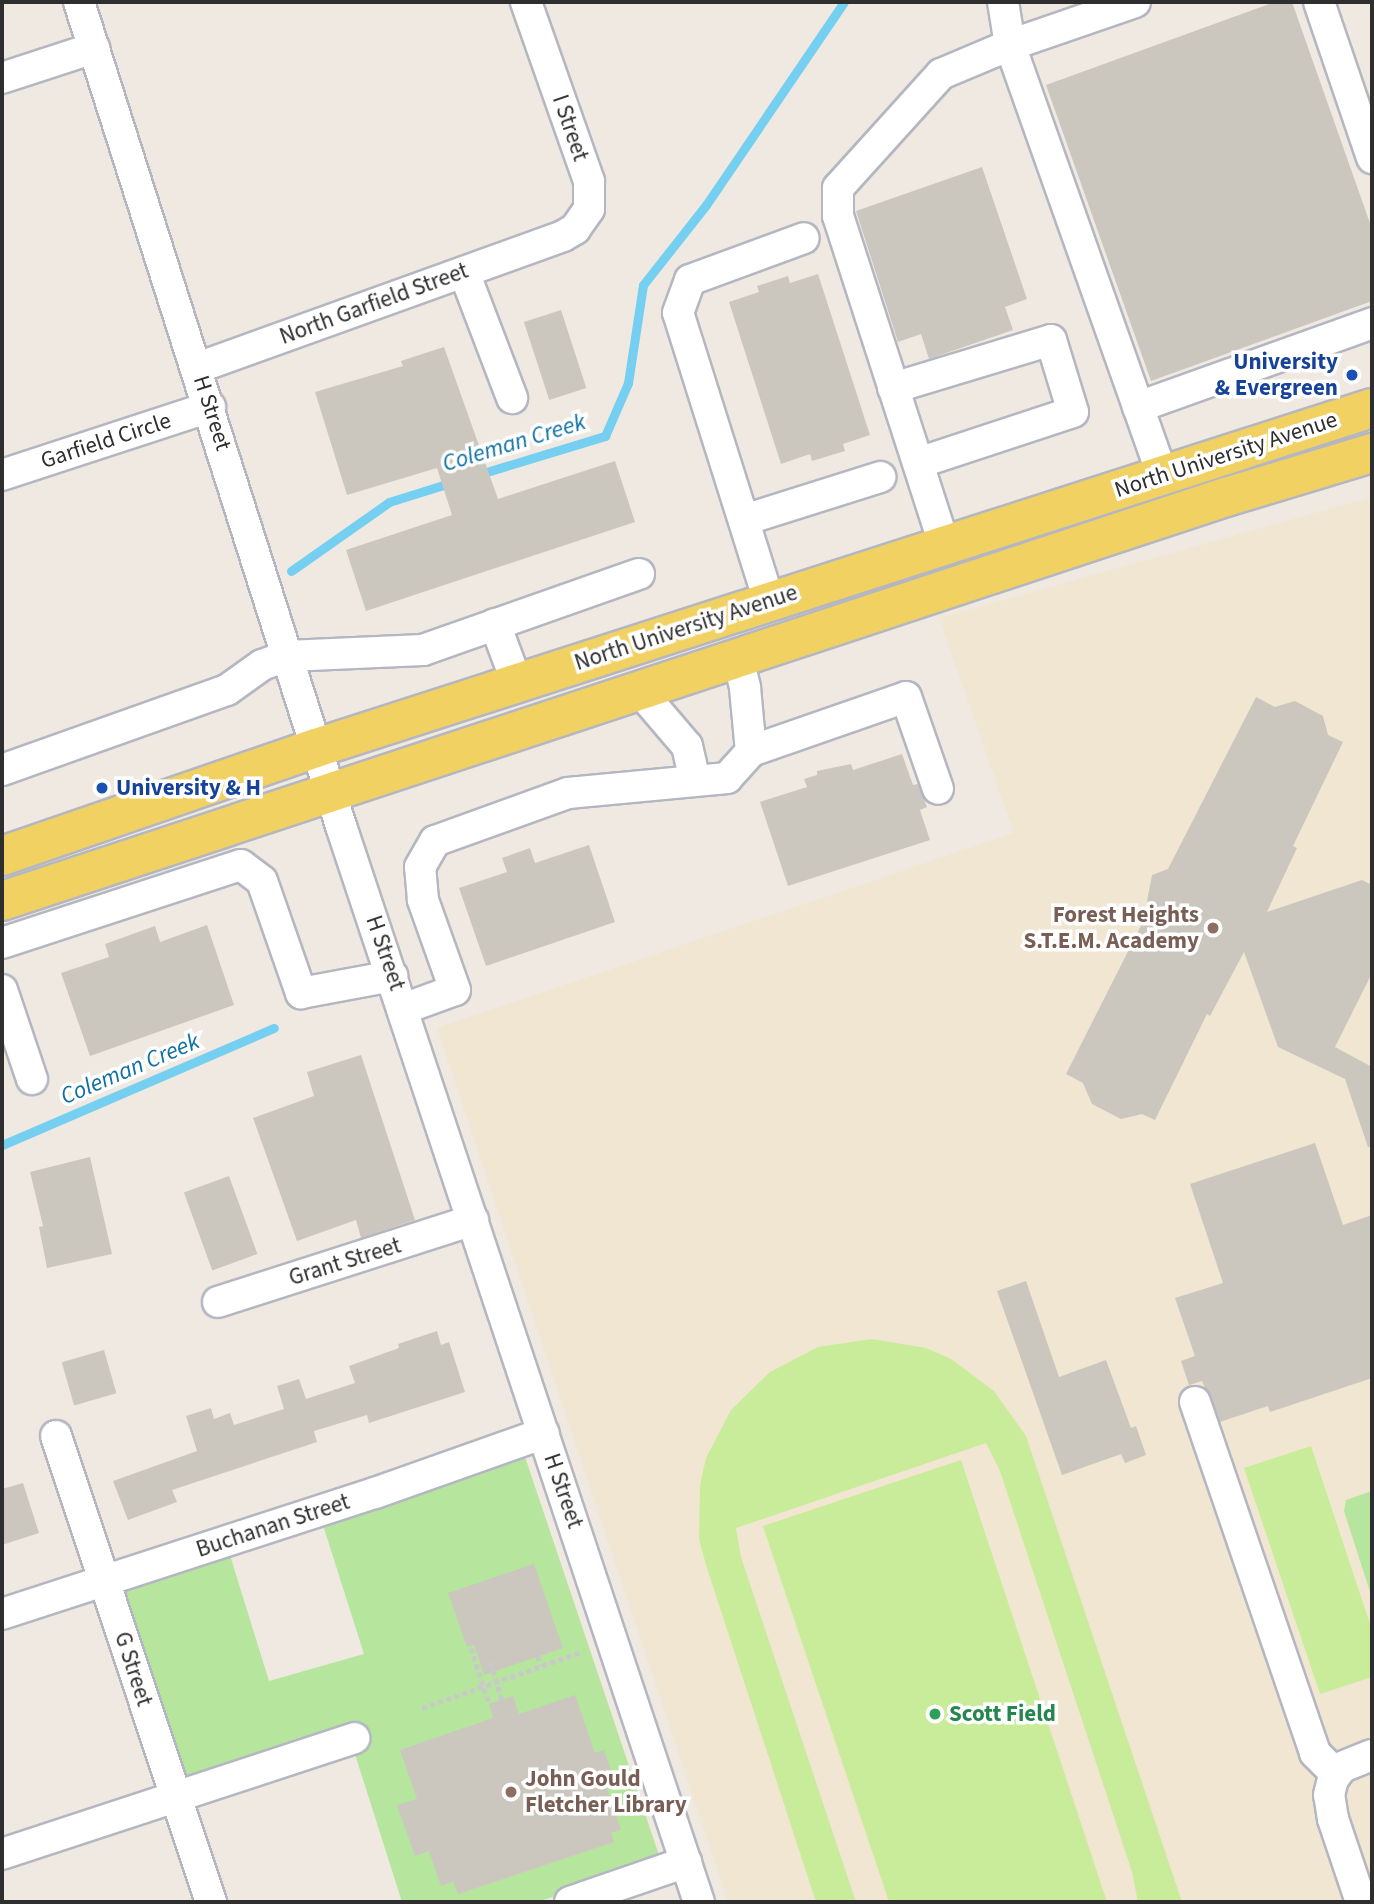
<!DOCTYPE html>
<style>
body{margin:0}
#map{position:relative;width:1374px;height:1904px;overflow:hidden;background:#efe9e1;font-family:"Source Sans 3",sans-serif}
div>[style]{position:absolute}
.education>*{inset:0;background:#f0e6d1}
.green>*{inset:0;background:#b6e59e}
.pitch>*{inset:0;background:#c9ec9a}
.stream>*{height:9px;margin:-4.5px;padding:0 4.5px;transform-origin:4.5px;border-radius:4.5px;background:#75cff0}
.building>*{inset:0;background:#cbc7bf;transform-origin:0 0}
.path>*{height:4.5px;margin-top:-2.25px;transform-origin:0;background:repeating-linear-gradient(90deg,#c9c9c9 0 5px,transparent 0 8.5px)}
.roads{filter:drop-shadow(2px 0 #b4b7c1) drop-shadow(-2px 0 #b4b7c1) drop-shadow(0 2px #b4b7c1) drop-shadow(0 -2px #b4b7c1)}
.minor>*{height:30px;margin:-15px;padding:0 15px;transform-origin:15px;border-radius:15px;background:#fff}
.major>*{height:38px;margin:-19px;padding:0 19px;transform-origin:19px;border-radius:19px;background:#f2d163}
.dots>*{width:19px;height:19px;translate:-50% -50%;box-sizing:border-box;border:4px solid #fff;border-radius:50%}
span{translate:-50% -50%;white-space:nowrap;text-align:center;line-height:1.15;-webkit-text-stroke:7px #fff;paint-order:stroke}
.street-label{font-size:23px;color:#2e2e2e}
.transit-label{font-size:23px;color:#164399;font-weight:700}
.right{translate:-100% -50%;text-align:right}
.left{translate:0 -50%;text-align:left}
.education-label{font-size:23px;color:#785e54;font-weight:700}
.leisure-label{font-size:23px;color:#27864d;font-weight:700}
.water-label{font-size:24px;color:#0d6fa3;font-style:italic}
.frame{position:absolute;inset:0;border:4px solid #2e2e2e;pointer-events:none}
</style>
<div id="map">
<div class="education">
<i style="clip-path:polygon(1372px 497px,1372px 1902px,728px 1902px,437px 1028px,1014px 833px,939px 618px)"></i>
</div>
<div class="green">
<i style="clip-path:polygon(524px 1454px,661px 1861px,537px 1902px,402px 1902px,353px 1748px,190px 1800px,118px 1586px,229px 1552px,269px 1681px,364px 1654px,322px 1522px)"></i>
<i style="clip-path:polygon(1372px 1491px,1372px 1598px,1344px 1511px,1346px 1500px)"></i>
</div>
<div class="pitch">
<i style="clip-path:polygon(872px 1339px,926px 1348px,951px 1359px,994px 1391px,1026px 1436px,1182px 1902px,1138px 1902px,1132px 1872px,1000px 1471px,986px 1443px,736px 1528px,741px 1557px,856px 1902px,816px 1902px,706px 1565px,699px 1539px,700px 1485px,706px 1458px,731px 1410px,770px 1372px,818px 1347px)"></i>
<i style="clip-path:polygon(1311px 1446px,1372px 1630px,1372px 1677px,1320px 1694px,1244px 1468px)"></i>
<i style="clip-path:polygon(961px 1460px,1107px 1902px,889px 1902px,763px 1526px)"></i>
</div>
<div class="stream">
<i style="left:480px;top:474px;width:131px;rotate:-16.9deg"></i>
<i style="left:605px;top:436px;width:58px;rotate:-66.5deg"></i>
<i style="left:628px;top:383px;width:99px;rotate:-81.3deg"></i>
<i style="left:643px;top:285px;width:102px;rotate:-51.8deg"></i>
<i style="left:706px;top:205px;width:245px;rotate:-55.8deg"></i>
<i style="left:291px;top:571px;width:120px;rotate:-35.1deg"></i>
<i style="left:389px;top:502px;width:67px;rotate:-17.4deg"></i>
<i style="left:2px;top:1145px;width:296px;rotate:-23.3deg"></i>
</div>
<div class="building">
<i style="clip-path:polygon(1275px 2px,1292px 2px,1372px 229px,1372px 301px,1151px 381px,1046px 85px)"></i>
<i style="clip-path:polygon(982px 167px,1027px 299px,1005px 307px,1013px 330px,929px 359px,921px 334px,898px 342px,856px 211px)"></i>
<i style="clip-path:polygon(818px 274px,870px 435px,843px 444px,845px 451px,812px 461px,810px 454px,781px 464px,729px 302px,759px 292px,757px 286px,788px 276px,790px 283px)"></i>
<i style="left:561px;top:310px;width:82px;height:39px;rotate:72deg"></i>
<i style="clip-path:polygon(444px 347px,498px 499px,615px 461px,635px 522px,366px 611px,346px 550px,452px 515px,437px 468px,347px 495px,315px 392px,403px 366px,401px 361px)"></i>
<i style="clip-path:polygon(1256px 697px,1275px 707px,1295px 701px,1323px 716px,1328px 735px,1343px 742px,1293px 846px,1297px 848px,1267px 912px,1362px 880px,1372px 885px,1372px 973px,1335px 1047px,1372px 1067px,1372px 1147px,1368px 1147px,1345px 1079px,1278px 1047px,1244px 952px,1210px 1016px,1207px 1014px,1155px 1120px,1142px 1114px,1121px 1119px,1092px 1104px,1083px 1083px,1066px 1074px,1152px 904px,1147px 901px,1152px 875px,1168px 869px)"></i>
<i style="clip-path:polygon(902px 754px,913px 785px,918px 784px,927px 807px,920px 810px,930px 840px,788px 886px,760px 802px,807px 787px,804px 779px,817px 775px,817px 771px,851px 764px,853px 770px)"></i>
<i style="clip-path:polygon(589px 845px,615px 922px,486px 966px,459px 888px,507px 872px,502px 858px,530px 848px,535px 863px)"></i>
<i style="clip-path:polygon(207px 925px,234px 1005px,90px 1056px,61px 973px,109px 957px,105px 944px,155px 926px,160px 942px)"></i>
<i style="clip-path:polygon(361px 1055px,415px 1220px,361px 1238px,356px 1220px,297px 1241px,253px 1118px,314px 1096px,307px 1072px)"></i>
<i style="clip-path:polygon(1315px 1143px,1343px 1225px,1372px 1215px,1372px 1378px,1270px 1412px,1268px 1406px,1220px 1422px,1202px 1381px,1189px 1385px,1181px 1361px,1195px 1356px,1175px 1298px,1223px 1283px,1190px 1184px)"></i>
<i style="clip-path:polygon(90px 1157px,112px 1254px,47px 1268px,39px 1227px,43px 1226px,30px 1172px)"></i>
<i style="left:229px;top:1176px;width:83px;height:48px;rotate:70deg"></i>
<i style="clip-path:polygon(1026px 1281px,1059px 1377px,1106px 1360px,1131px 1428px,1136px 1426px,1146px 1455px,1125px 1463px,1121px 1454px,1062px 1475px,997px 1291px)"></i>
<i style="clip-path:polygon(437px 1331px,441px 1345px,449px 1342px,465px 1392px,369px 1423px,367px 1415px,314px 1431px,317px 1442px,172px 1490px,177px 1502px,128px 1520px,113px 1481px,197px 1451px,186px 1416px,211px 1408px,214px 1419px,230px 1413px,234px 1425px,284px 1409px,277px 1386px,299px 1379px,306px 1399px,355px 1383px,349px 1366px,399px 1348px,398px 1344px)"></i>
<i style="left:104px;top:1350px;width:45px;height:44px;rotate:74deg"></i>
<i style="clip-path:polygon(23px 1483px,39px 1533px,2px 1545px,2px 1489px)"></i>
<i style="clip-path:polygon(534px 1564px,563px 1648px,484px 1675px,474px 1645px,467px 1647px,448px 1593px)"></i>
<i style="clip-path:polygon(575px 1695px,595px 1753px,604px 1750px,615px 1782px,606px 1786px,621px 1830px,611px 1833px,614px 1842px,458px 1894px,453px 1882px,441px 1886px,429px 1851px,415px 1856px,397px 1805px,417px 1799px,400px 1750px,493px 1718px,489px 1704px,513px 1696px,519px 1714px)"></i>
</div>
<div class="path">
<i style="left:471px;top:1648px;width:58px;rotate:71.9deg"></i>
<i style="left:538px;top:1656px;width:10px;rotate:79deg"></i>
<i style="left:491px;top:1662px;width:40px;rotate:74deg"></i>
<i style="left:422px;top:1708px;width:169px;rotate:-19.4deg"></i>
</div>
<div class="roads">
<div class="minor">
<i style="left:79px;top:2px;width:865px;rotate:72.36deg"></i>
<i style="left:341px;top:826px;width:1134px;rotate:71.6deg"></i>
<i style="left:1135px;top:2px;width:132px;rotate:161deg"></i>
<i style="left:1010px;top:45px;width:456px;rotate:70.5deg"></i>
<i style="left:1319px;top:2px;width:165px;rotate:71.2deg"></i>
<i style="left:2px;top:78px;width:97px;rotate:-18.1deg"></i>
<i style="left:464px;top:272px;width:135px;rotate:69.1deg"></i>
<i style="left:197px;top:368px;width:389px;rotate:-19.8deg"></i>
<i style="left:563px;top:236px;width:14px;rotate:-30deg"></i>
<i style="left:575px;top:229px;width:24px;rotate:-55deg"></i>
<i style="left:589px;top:209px;width:28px;rotate:-90deg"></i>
<i style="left:589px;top:181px;width:190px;rotate:-109.4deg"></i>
<i style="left:893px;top:388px;width:165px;rotate:-16.9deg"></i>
<i style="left:1051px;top:340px;width:75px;rotate:73deg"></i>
<i style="left:1073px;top:412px;width:163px;rotate:161.8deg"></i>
<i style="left:1138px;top:407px;width:249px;rotate:-19.7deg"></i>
<i style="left:2px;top:475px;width:219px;rotate:-18.1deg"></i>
<i style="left:744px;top:520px;width:143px;rotate:-17.5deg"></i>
<i style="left:944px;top:544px;width:345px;rotate:-107.9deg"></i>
<i style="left:838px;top:216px;width:28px;rotate:-90deg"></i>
<i style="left:838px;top:188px;width:154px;rotate:-47.9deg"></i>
<i style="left:941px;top:74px;width:75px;rotate:-22.8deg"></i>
<i style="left:1010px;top:45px;width:44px;rotate:-99.2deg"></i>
<i style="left:769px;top:601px;width:302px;rotate:-107.5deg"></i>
<i style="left:678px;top:313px;width:35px;rotate:-70deg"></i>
<i style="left:690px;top:280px;width:121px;rotate:-20.2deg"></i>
<i style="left:495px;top:624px;width:63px;rotate:69.6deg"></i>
<i style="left:738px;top:659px;width:30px;rotate:76deg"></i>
<i style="left:745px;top:688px;width:63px;rotate:84.6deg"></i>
<i style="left:640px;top:691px;width:72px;rotate:49.5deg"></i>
<i style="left:687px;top:746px;width:35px;rotate:77deg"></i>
<i style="left:2px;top:770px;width:239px;rotate:-19.6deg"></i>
<i style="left:227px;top:690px;width:43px;rotate:-35.5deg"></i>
<i style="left:262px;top:665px;width:27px;rotate:-20deg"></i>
<i style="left:287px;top:656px;width:136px;rotate:-2.5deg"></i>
<i style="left:423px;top:650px;width:229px;rotate:-19.4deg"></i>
<i style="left:2px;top:943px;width:251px;rotate:-18.1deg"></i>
<i style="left:241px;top:865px;width:26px;rotate:37deg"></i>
<i style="left:262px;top:881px;width:119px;rotate:70.8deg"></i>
<i style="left:301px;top:993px;width:93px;rotate:-10.6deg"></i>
<i style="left:2px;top:990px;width:94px;rotate:71.4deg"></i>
<i style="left:403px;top:1009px;width:55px;rotate:-20.1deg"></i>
<i style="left:455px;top:990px;width:96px;rotate:-109.6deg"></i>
<i style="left:423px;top:900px;width:33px;rotate:-95deg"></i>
<i style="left:420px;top:867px;width:30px;rotate:-60deg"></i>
<i style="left:435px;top:841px;width:141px;rotate:-19.8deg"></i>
<i style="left:568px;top:793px;width:160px;rotate:-5.4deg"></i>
<i style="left:727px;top:778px;width:36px;rotate:-48deg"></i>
<i style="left:751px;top:751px;width:164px;rotate:-19.2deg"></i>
<i style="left:906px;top:697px;width:97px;rotate:70.8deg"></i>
<i style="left:218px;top:1302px;width:268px;rotate:-17.8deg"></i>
<i style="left:1195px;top:1402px;width:371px;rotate:71.1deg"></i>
<i style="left:1315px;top:1753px;width:30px;rotate:45deg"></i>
<i style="left:56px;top:1436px;width:491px;rotate:71.6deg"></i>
<i style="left:2px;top:1614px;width:392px;rotate:-18deg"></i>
<i style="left:375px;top:1493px;width:179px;rotate:-19.5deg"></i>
<i style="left:2px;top:1854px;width:371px;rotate:-18.2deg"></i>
<i style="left:570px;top:1902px;width:123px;rotate:-19deg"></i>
<i style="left:1361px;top:1902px;width:88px;rotate:-108.6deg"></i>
<i style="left:1333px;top:1819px;width:24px;rotate:-99deg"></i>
<i style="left:1329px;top:1795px;width:16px;rotate:-76deg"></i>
<i style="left:1333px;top:1779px;width:15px;rotate:-53deg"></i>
<i style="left:1342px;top:1767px;width:32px;rotate:-22deg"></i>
</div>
<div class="major">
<i style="left:2px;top:856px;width:332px;rotate:-19deg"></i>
<i style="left:316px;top:748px;width:1109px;rotate:-17.85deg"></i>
<i style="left:2px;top:901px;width:1289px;rotate:-18.27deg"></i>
<i style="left:1226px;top:497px;width:152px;rotate:-16.8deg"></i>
</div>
</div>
<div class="dots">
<i style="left:1352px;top:375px;background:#1a4fb4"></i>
<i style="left:102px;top:788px;background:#1a4fb4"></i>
<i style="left:1213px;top:928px;background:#8d6e63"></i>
<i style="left:935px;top:1714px;background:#2e9e5b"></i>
<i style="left:511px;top:1792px;background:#8d6e63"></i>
</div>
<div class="street-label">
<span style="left:570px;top:128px;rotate:71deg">I Street</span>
<span style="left:374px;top:304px;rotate:-20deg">North Garfield Street</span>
<span style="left:212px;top:413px;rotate:72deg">H Street</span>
<span style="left:106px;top:441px;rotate:-18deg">Garfield Circle</span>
<span style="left:1226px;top:455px;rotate:-18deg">North University Avenue</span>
<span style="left:686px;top:628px;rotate:-18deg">North University Avenue</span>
<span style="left:385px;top:953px;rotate:71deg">H Street</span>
<span style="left:345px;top:1262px;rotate:-17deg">Grant Street</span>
<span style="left:563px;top:1491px;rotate:71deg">H Street</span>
<span style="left:273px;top:1526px;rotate:-18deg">Buchanan Street</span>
<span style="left:133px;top:1669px;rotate:72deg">G Street</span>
</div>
<div class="transit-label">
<span class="right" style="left:1338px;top:375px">University<br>&amp; Evergreen</span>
<span class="left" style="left:116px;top:788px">University &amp; H</span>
</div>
<div class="education-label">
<span class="right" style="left:1199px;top:928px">Forest Heights<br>S.T.E.M. Academy</span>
<span class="left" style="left:525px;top:1792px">John Gould<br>Fletcher Library</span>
</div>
<div class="leisure-label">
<span class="left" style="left:949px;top:1714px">Scott Field</span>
</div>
<div class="water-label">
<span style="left:514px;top:443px;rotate:-17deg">Coleman Creek</span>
<span style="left:130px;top:1069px;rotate:-23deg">Coleman Creek</span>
</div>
<div class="frame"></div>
</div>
